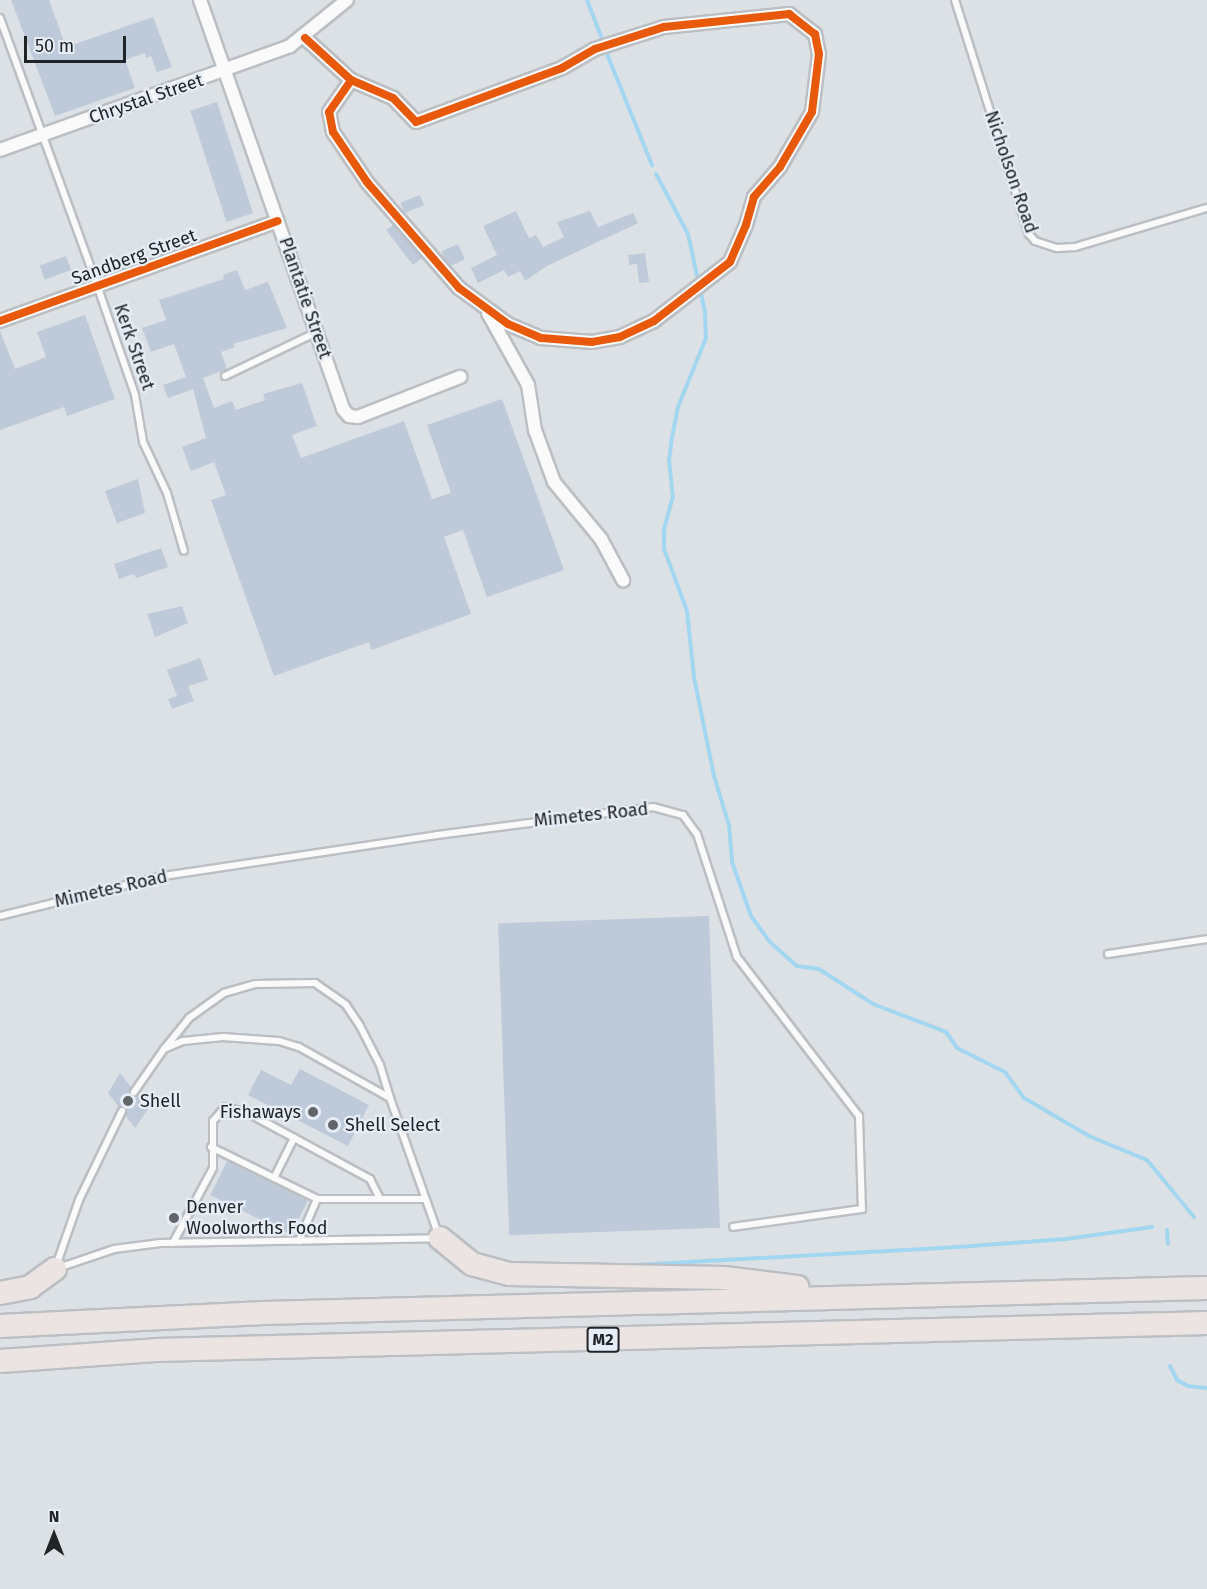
<!DOCTYPE html>
<style>
body{margin:0}
#map{position:relative;width:1207px;height:1589px;overflow:hidden;background:#dce1e6;font-family:"Fira Sans",sans-serif}
div>[style]{position:absolute}
.stream>*{height:4px;margin:-2px;padding:0 2px;transform-origin:2px;border-radius:2px;background:#a3d7f1}
.building>*{inset:0;background:#becad9;transform-origin:0 0}
.roads{filter:drop-shadow(2px 0 #bbbfc3) drop-shadow(-2px 0 #bbbfc3) drop-shadow(0 2px #bbbfc3) drop-shadow(0 -2px #bbbfc3)}
.service>*{height:6px;margin:-3px;padding:0 3px;transform-origin:3px;border-radius:3px;background:#fafafb}
.minor>*{height:12px;margin:-6px;padding:0 6px;transform-origin:6px;border-radius:6px;background:#fafafb}
.motorway>*{height:22px;margin:-11px;padding:0 11px;transform-origin:11px;border-radius:11px;background:#ece4e2}
.cycleway>*{height:8px;margin:-4px;padding:0 4px;transform-origin:4px;border-radius:4px;background:#e8590c}
.dots>*{width:16px;height:16px;translate:-50% -50%;box-sizing:border-box;border:3px solid #e6edf6;border-radius:50%}
span{translate:-50% -50%;white-space:nowrap;text-align:center;line-height:1.15;-webkit-text-stroke:4.5px #e6edf6;paint-order:stroke}
.shield-label span{padding:2px 4px;background:#e6edf6;border:2px solid;border-radius:4px;-webkit-text-stroke-width:0}
.shield-label{font-size:16px;color:#212427;font-weight:700}
.street-label{font-size:18px;color:#212427}
.poi-label{font-size:18px;color:#212427}
.left{translate:0 -50%;text-align:left}
.right{translate:-100% -50%;text-align:right}
.north{position:absolute;left:24px;top:1505px;width:60px;height:60px;-webkit-text-stroke:4px #e6edf6;paint-order:stroke;rotate:0deg;font-size:16px;font-weight:700;line-height:24px;text-align:center;color:#212427}
.north::after{content:'';display:block;margin:auto;width:21px;height:27px;background:#212427;clip-path:polygon(50% 0,100% 100%,50% 72%,0 100%)}
.scale{position:absolute;left:24px;top:36px;width:102px;height:27px;box-sizing:border-box;border:3px solid #212427;border-top:0;padding-left:8px;font-size:18px;line-height:21px;white-space:nowrap;color:#212427;-webkit-text-stroke:4px #e6edf6;paint-order:stroke}
</style>
<div id="map">
<div class="stream">
<i style="left:587px;top:0;width:47px;rotate:68.9deg"></i>
<i style="left:607px;top:54px;width:120px;rotate:67.9deg"></i>
<i style="left:656px;top:174px;width:68px;rotate:61.9deg"></i>
<i style="left:688px;top:234px;width:80px;rotate:77.7deg"></i>
<i style="left:705px;top:312px;width:26px;rotate:88deg"></i>
<i style="left:706px;top:338px;width:74px;rotate:112.1deg"></i>
<i style="left:678px;top:407px;width:31px;rotate:101deg"></i>
<i style="left:672px;top:437px;width:23px;rotate:97deg"></i>
<i style="left:669px;top:460px;width:36px;rotate:84deg"></i>
<i style="left:673px;top:496px;width:35px;rotate:105deg"></i>
<i style="left:664px;top:530px;width:19px;rotate:90deg"></i>
<i style="left:664px;top:549px;width:66px;rotate:69.6deg"></i>
<i style="left:687px;top:611px;width:66px;rotate:83.9deg"></i>
<i style="left:694px;top:677px;width:101px;rotate:78.6deg"></i>
<i style="left:714px;top:776px;width:51px;rotate:73deg"></i>
<i style="left:729px;top:825px;width:37px;rotate:85deg"></i>
<i style="left:732px;top:862px;width:57px;rotate:70.6deg"></i>
<i style="left:751px;top:916px;width:32px;rotate:54deg"></i>
<i style="left:770px;top:942px;width:36px;rotate:42deg"></i>
<i style="left:797px;top:966px;width:22px;rotate:8deg"></i>
<i style="left:819px;top:969px;width:64px;rotate:32.9deg"></i>
<i style="left:873px;top:1004px;width:78px;rotate:21deg"></i>
<i style="left:946px;top:1032px;width:19px;rotate:55deg"></i>
<i style="left:957px;top:1048px;width:54px;rotate:26.6deg"></i>
<i style="left:1005px;top:1072px;width:32px;rotate:54deg"></i>
<i style="left:1024px;top:1098px;width:75px;rotate:30.3deg"></i>
<i style="left:1089px;top:1136px;width:63px;rotate:22.5deg"></i>
<i style="left:1147px;top:1160px;width:74px;rotate:50.5deg"></i>
<i style="left:1167px;top:1230px;width:14px;rotate:86deg"></i>
<i style="left:617px;top:1266px;width:342px;rotate:-3.2deg"></i>
<i style="left:958px;top:1247px;width:108px;rotate:-4.2deg"></i>
<i style="left:1066px;top:1239px;width:87px;rotate:-7.9deg"></i>
<i style="left:1170px;top:1366px;width:16px;rotate:63deg"></i>
<i style="left:1177px;top:1380px;width:13px;rotate:29deg"></i>
<i style="left:1188px;top:1386px;width:19px;rotate:6deg"></i>
</div>
<div class="building">
<i style="clip-path:polygon(11px 0,49px 0,66px 47px,153px 17px,172px 67px,157px 72px,151px 56px,146px 58px,145px 53px,125px 60px,135px 88px,55px 116px)"></i>
<i style="left:217px;top:102px;width:117px;height:28px;rotate:72deg"></i>
<i style="left:420px;top:195px;width:11px;height:21px;rotate:68deg"></i>
<i style="clip-path:polygon(516px 211px,529px 238px,536px 235px,543px 247px,564px 237px,557px 222px,590px 211px,598px 227px,633px 213px,638px 223px,547px 266px,525px 281px,520px 271px,508px 277px,504px 270px,478px 283px,471px 268px,497px 255px,483px 226px)"></i>
<i style="clip-path:polygon(393px 225px,422px 258px,413px 265px,386px 230px)"></i>
<i style="left:458px;top:244px;width:17px;height:18px;rotate:66deg"></i>
<i style="clip-path:polygon(645px 253px,649px 282px,639px 283px,637px 264px,629px 265px,628px 255px)"></i>
<i style="left:66px;top:256px;width:15px;height:28px;rotate:70deg"></i>
<i style="clip-path:polygon(237px 270px,245px 290px,268px 282px,287px 328px,233px 344px,235px 347px,221px 352px,227px 369px,203px 378px,214px 408px,232px 401px,236px 410px,265px 400px,263px 394px,302px 383px,317px 426px,292px 435px,301px 458px,404px 421px,432px 499px,451px 493px,427px 425px,502px 399px,564px 570px,487px 597px,463px 530px,444px 537px,471px 614px,371px 650px,369px 642px,274px 676px,211px 500px,226px 495px,214px 462px,191px 471px,182px 447px,206px 438px,193px 389px,168px 398px,163px 385px,186px 377px,174px 344px,151px 352px,142px 328px,166px 320px,159px 300px,224px 279px,223px 275px)"></i>
<i style="clip-path:polygon(85px 315px,115px 399px,67px 416px,64px 407px,0 430px,0 331px,15px 369px,46px 357px,37px 332px)"></i>
<i style="clip-path:polygon(138px 479px,145px 513px,117px 523px,105px 491px)"></i>
<i style="clip-path:polygon(161px 548px,168px 567px,136px 578px,134px 574px,119px 579px,114px 564px)"></i>
<i style="clip-path:polygon(182px 606px,188px 623px,155px 637px,147px 614px)"></i>
<i style="clip-path:polygon(200px 658px,208px 680px,188px 686px,194px 701px,172px 709px,168px 699px,177px 696px,167px 670px)"></i>
<i style="left:709px;top:916px;width:312px;height:211px;rotate:88deg"></i>
<i style="clip-path:polygon(300px 1069px,369px 1105px,348px 1146px,248px 1095px,261px 1070px,291px 1085px)"></i>
<i style="clip-path:polygon(120px 1073px,131px 1087px,130px 1095px,138px 1096px,148px 1109px,135px 1128px,126px 1116px,126px 1108px,119px 1107px,108px 1093px)"></i>
<i style="left:227px;top:1161px;width:90px;height:38px;rotate:26deg"></i>
</div>
<div class="roads">
<div class="service">
<i style="left:955px;top:0;width:245px;rotate:72.5deg"></i>
<i style="left:1029px;top:234px;width:9px;rotate:49deg"></i>
<i style="left:1035px;top:241px;width:23px;rotate:18deg"></i>
<i style="left:1057px;top:248px;width:18px;rotate:-3deg"></i>
<i style="left:1075px;top:247px;width:138px;rotate:-16.5deg"></i>
<i style="left:0;top:18px;width:284px;rotate:70deg"></i>
<i style="left:97px;top:285px;width:116px;rotate:70.9deg"></i>
<i style="left:135px;top:395px;width:48px;rotate:80.3deg"></i>
<i style="left:143px;top:442px;width:56px;rotate:64.8deg"></i>
<i style="left:167px;top:493px;width:60px;rotate:73.7deg"></i>
<i style="left:225px;top:376px;width:102px;rotate:-25.6deg"></i>
<i style="left:0;top:916px;width:168px;rotate:-13.8deg"></i>
<i style="left:163px;top:876px;width:277px;rotate:-8.5deg"></i>
<i style="left:437px;top:835px;width:218px;rotate:-7.4deg"></i>
<i style="left:653px;top:807px;width:31px;rotate:15deg"></i>
<i style="left:683px;top:815px;width:24px;rotate:54deg"></i>
<i style="left:697px;top:834px;width:129px;rotate:72deg"></i>
<i style="left:737px;top:957px;width:200px;rotate:52.5deg"></i>
<i style="left:859px;top:1116px;width:93px;rotate:88.2deg"></i>
<i style="left:862px;top:1209px;width:130px;rotate:172.1deg"></i>
<i style="left:1108px;top:954px;width:100px;rotate:-8.6deg"></i>
<i style="left:165px;top:1048px;width:38px;rotate:-51deg"></i>
<i style="left:189px;top:1018px;width:43px;rotate:-35.5deg"></i>
<i style="left:224px;top:993px;width:32px;rotate:-16deg"></i>
<i style="left:255px;top:984px;width:60px;rotate:-1deg"></i>
<i style="left:315px;top:983px;width:38px;rotate:35deg"></i>
<i style="left:346px;top:1005px;width:25px;rotate:56deg"></i>
<i style="left:360px;top:1026px;width:44px;rotate:62.9deg"></i>
<i style="left:380px;top:1065px;width:34px;rotate:73deg"></i>
<i style="left:134px;top:1092px;width:52px;rotate:-55.1deg"></i>
<i style="left:164px;top:1049px;width:21px;rotate:-23deg"></i>
<i style="left:183px;top:1041px;width:40px;rotate:-5.7deg"></i>
<i style="left:223px;top:1037px;width:56px;rotate:4.1deg"></i>
<i style="left:279px;top:1041px;width:21px;rotate:17deg"></i>
<i style="left:299px;top:1047px;width:104px;rotate:29.3deg"></i>
<i style="left:390px;top:1098px;width:146px;rotate:70.5deg"></i>
<i style="left:211px;top:1147px;width:118px;rotate:26.1deg"></i>
<i style="left:317px;top:1199px;width:107px"></i>
<i style="left:274px;top:1178px;width:45px;rotate:-63.4deg"></i>
<i style="left:299px;top:1241px;width:46px;rotate:-66.8deg"></i>
<i style="left:173px;top:1243px;width:85px;rotate:-61.9deg"></i>
<i style="left:213px;top:1168px;width:47px;rotate:-90deg"></i>
<i style="left:213px;top:1121px;width:18px;rotate:-49deg"></i>
<i style="left:225px;top:1107px;width:24px;rotate:15deg"></i>
<i style="left:248px;top:1113px;width:139px;rotate:28.4deg"></i>
<i style="left:370px;top:1179px;width:22px;rotate:63deg"></i>
<i style="left:56px;top:1266px;width:70px;rotate:-70.8deg"></i>
<i style="left:79px;top:1200px;width:99px;rotate:-64.2deg"></i>
<i style="left:58px;top:1268px;width:59px;rotate:-18.7deg"></i>
<i style="left:114px;top:1249px;width:47px;rotate:-7.3deg"></i>
<i style="left:161px;top:1243px;width:276px;rotate:-1deg"></i>
</div>
<div class="minor">
<i style="left:200px;top:0;width:433px;rotate:70.7deg"></i>
<i style="left:343px;top:409px;width:9px;rotate:49deg"></i>
<i style="left:349px;top:416px;width:9px;rotate:6deg"></i>
<i style="left:358px;top:417px;width:110px;rotate:-21.4deg"></i>
<i style="left:305px;top:38px;width:62px;rotate:42.4deg"></i>
<i style="left:351px;top:80px;width:46px;rotate:23.2deg"></i>
<i style="left:393px;top:98px;width:33px;rotate:46deg"></i>
<i style="left:416px;top:122px;width:156px;rotate:-20.3deg"></i>
<i style="left:562px;top:68px;width:38px;rotate:-30deg"></i>
<i style="left:595px;top:49px;width:72px;rotate:-17.7deg"></i>
<i style="left:664px;top:27px;width:126px;rotate:-5.9deg"></i>
<i style="left:789px;top:14px;width:33px;rotate:38deg"></i>
<i style="left:815px;top:34px;width:20px;rotate:79deg"></i>
<i style="left:819px;top:54px;width:58px;rotate:96.9deg"></i>
<i style="left:812px;top:112px;width:64px;rotate:120.2deg"></i>
<i style="left:780px;top:167px;width:40px;rotate:131deg"></i>
<i style="left:754px;top:197px;width:29px;rotate:106deg"></i>
<i style="left:746px;top:225px;width:40px;rotate:113.4deg"></i>
<i style="left:730px;top:262px;width:96px;rotate:142.2deg"></i>
<i style="left:654px;top:321px;width:38px;rotate:155deg"></i>
<i style="left:620px;top:337px;width:28px;rotate:170deg"></i>
<i style="left:592px;top:342px;width:51px;rotate:-175.5deg"></i>
<i style="left:541px;top:338px;width:36px;rotate:-157deg"></i>
<i style="left:508px;top:324px;width:61px;rotate:-143.7deg"></i>
<i style="left:459px;top:288px;width:140px;rotate:-131deg"></i>
<i style="left:367px;top:182px;width:60px;rotate:-124.2deg"></i>
<i style="left:333px;top:132px;width:20px;rotate:-101deg"></i>
<i style="left:329px;top:112px;width:39px;rotate:-55deg"></i>
<i style="left:0;top:150px;width:308px;rotate:-19.7deg"></i>
<i style="left:290px;top:46px;width:73px;rotate:-38.9deg"></i>
<i style="left:488px;top:313px;width:82px;rotate:60.9deg"></i>
<i style="left:528px;top:385px;width:46px;rotate:81.2deg"></i>
<i style="left:535px;top:430px;width:55px;rotate:69.9deg"></i>
<i style="left:554px;top:482px;width:74px;rotate:50.5deg"></i>
<i style="left:601px;top:539px;width:47px;rotate:61.8deg"></i>
<i style="left:0;top:321px;width:295px;rotate:-19.8deg"></i>
</div>
<div class="motorway">
<i style="left:440px;top:1238px;width:41px;rotate:39.1deg"></i>
<i style="left:472px;top:1264px;width:39px;rotate:15deg"></i>
<i style="left:510px;top:1274px;width:214px;rotate:1.1deg"></i>
<i style="left:724px;top:1278px;width:74px;rotate:7deg"></i>
<i style="left:0;top:1293px;width:31px;rotate:-11deg"></i>
<i style="left:30px;top:1287px;width:31px;rotate:-36deg"></i>
<i style="left:0;top:1326px;width:264px;rotate:-2.8deg"></i>
<i style="left:264px;top:1313px;width:943px;rotate:-1.52deg"></i>
<i style="left:0;top:1361px;width:156px;rotate:-4deg"></i>
<i style="left:156px;top:1350px;width:1051px;rotate:-1.47deg"></i>
</div>
</div>
<div class="cycleway">
<i style="left:305px;top:38px;width:62px;rotate:42.4deg"></i>
<i style="left:351px;top:80px;width:46px;rotate:23.2deg"></i>
<i style="left:393px;top:98px;width:33px;rotate:46deg"></i>
<i style="left:416px;top:122px;width:156px;rotate:-20.3deg"></i>
<i style="left:562px;top:68px;width:38px;rotate:-30deg"></i>
<i style="left:595px;top:49px;width:72px;rotate:-17.7deg"></i>
<i style="left:664px;top:27px;width:126px;rotate:-5.9deg"></i>
<i style="left:789px;top:14px;width:33px;rotate:38deg"></i>
<i style="left:815px;top:34px;width:20px;rotate:79deg"></i>
<i style="left:819px;top:54px;width:58px;rotate:96.9deg"></i>
<i style="left:812px;top:112px;width:64px;rotate:120.2deg"></i>
<i style="left:780px;top:167px;width:40px;rotate:131deg"></i>
<i style="left:754px;top:197px;width:29px;rotate:106deg"></i>
<i style="left:746px;top:225px;width:40px;rotate:113.4deg"></i>
<i style="left:730px;top:262px;width:96px;rotate:142.2deg"></i>
<i style="left:654px;top:321px;width:38px;rotate:155deg"></i>
<i style="left:620px;top:337px;width:28px;rotate:170deg"></i>
<i style="left:592px;top:342px;width:51px;rotate:-175.5deg"></i>
<i style="left:541px;top:338px;width:36px;rotate:-157deg"></i>
<i style="left:508px;top:324px;width:61px;rotate:-143.7deg"></i>
<i style="left:459px;top:288px;width:140px;rotate:-131deg"></i>
<i style="left:367px;top:182px;width:60px;rotate:-124.2deg"></i>
<i style="left:333px;top:132px;width:20px;rotate:-101deg"></i>
<i style="left:329px;top:112px;width:39px;rotate:-55deg"></i>
<i style="left:0;top:321px;width:295px;rotate:-19.8deg"></i>
</div>
<div class="dots">
<i style="left:128px;top:1101px;background:#62666a"></i>
<i style="left:313px;top:1112px;background:#62666a"></i>
<i style="left:333px;top:1125px;background:#62666a"></i>
<i style="left:174px;top:1218px;background:#62666a"></i>
</div>
<div class="shield-label">
<span style="left:603px;top:1340px">M2</span>
</div>
<div class="street-label">
<span style="left:146px;top:99px;rotate:-19deg">Chrystal Street</span>
<span style="left:1011px;top:172px;rotate:71deg">Nicholson Road</span>
<span style="left:134px;top:257px;rotate:-20deg">Sandberg Street</span>
<span style="left:305px;top:298px;rotate:71deg">Plantatie Street</span>
<span style="left:134px;top:347px;rotate:71deg">Kerk Street</span>
<span style="left:591px;top:815px;rotate:-6deg">Mimetes Road</span>
<span style="left:111px;top:889px;rotate:-13deg">Mimetes Road</span>
</div>
<div class="poi-label">
<span class="left" style="left:140px;top:1101px">Shell</span>
<span class="right" style="left:301px;top:1112px">Fishaways</span>
<span class="left" style="left:345px;top:1125px">Shell Select</span>
<span class="left" style="left:186px;top:1218px">Denver<br>Woolworths Food</span>
</div>
<div class="north">N</div>
<div class="scale">50 m</div>
</div>
